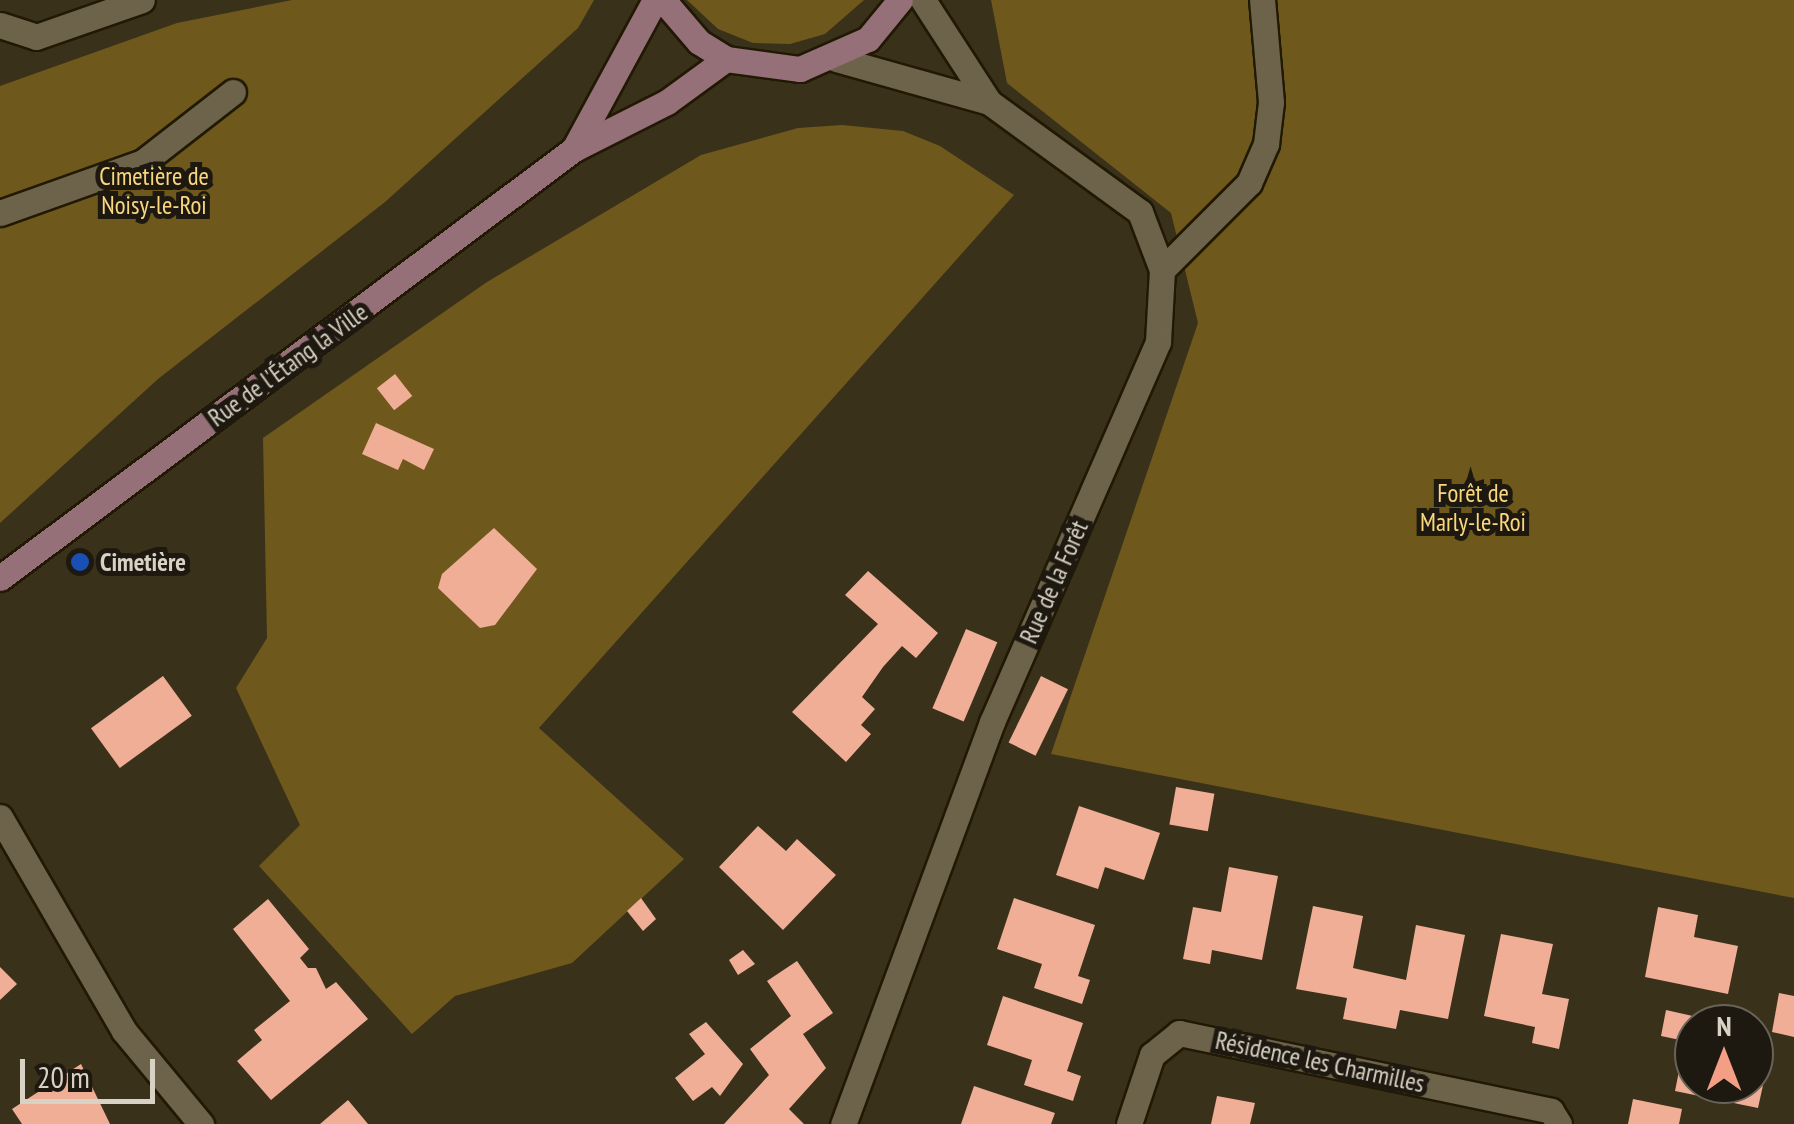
<!DOCTYPE html>
<meta charset="utf-8">
<style>
body{margin:0}
#map{position:relative;width:1794px;height:1124px;overflow:hidden;background:#3a311a;font-family:"PT Sans Narrow",sans-serif}
div>[style]{position:absolute}
.green>*{inset:0;background:#6e581c}
.building>*{inset:0;background:#f1ae97;transform-origin:0 0}
.roads{filter:drop-shadow(2px 0 #211903) drop-shadow(-2px 0 #211903) drop-shadow(0 2px #211903) drop-shadow(0 -2px #211903)}
.lane>*{height:25px;margin:-12.5px;padding:0 12.5px;transform-origin:12.5px;border-radius:12.5px;background:#6d634a}
.street>*{height:25px;margin:-12.5px;padding:0 12.5px;transform-origin:12.5px;border-radius:12.5px;background:#6d634a}
.secondary>*{height:25px;margin:-12.5px;padding:0 12.5px;transform-origin:12.5px;border-radius:12.5px;background:#967079}
.dots>*{width:28px;height:28px;translate:-50% -50%;box-sizing:border-box;border:5px solid #1e1910;border-radius:50%}
span{translate:-50% -50%;white-space:nowrap;text-align:center;line-height:1.15;-webkit-text-stroke:10px #1e1910;paint-order:stroke}
.park-label{font-size:25px;color:#fad67d}
.street-label{font-size:25px;color:#d7d2c4}
.poi-label{font-size:25px;color:#d7d2c4;font-weight:700}
.left{translate:0 -50%;text-align:left}
.north{position:absolute;left:1674px;top:1004px;width:100px;height:100px;box-sizing:border-box;background:#1e1910;border:2px solid #686358;border-radius:50%;rotate:0deg;font-size:28px;font-weight:700;line-height:40px;text-align:center;color:#d7d2c4}
.north::after{content:'';display:block;margin:auto;width:35px;height:45px;background:#f49e86;clip-path:polygon(50% 0,100% 100%,50% 72%,0 100%)}
.scale{position:absolute;left:20px;top:1059px;width:135px;height:45px;box-sizing:border-box;border:5px solid #d7d2c4;border-top:0;padding-left:12px;font-size:30px;line-height:35px;white-space:nowrap;color:#d7d2c4;-webkit-text-stroke:8px #1e1910;paint-order:stroke}
</style>
<div id="map">
<div class="green">
<i style="clip-path:polygon(292px 0,594px 0,578px 28px,385px 202px,158px 379px,0 523px,0 86px,177px 23px)"></i>
<i style="clip-path:polygon(687px 0,864px 0,825px 34px,790px 44px,753px 43px,718px 29px)"></i>
<i style="clip-path:polygon(991px 0,1794px 0,1794px 898px,1051px 754px,1198px 323px,1171px 213px,1007px 83px)"></i>
<i style="clip-path:polygon(842px 125px,903px 131px,940px 146px,1014px 195px,539px 728px,684px 859px,572px 963px,455px 996px,412px 1034px,259px 866px,300px 825px,236px 688px,267px 638px,263px 438px,487px 282px,701px 155px,798px 128px)"></i>
</div>
<div class="building">
<i style="left:395px;top:374px;width:28px;height:23px;rotate:52deg"></i>
<i style="clip-path:polygon(376px 423px,434px 449px,424px 470px,403px 459px,398px 470px,362px 454px)"></i>
<i style="clip-path:polygon(494px 528px,537px 569px,495px 625px,480px 628px,438px 588px,442px 574px)"></i>
<i style="clip-path:polygon(868px 571px,938px 633px,916px 658px,902px 646px,883px 667px,862px 697px,875px 709px,861px 725px,871px 734px,846px 762px,792px 712px,878px 624px,845px 595px)"></i>
<i style="left:966px;top:629px;width:34px;height:86px;rotate:23deg"></i>
<i style="left:163px;top:676px;width:49px;height:89px;rotate:54deg"></i>
<i style="left:1041px;top:676px;width:30px;height:74px;rotate:26deg"></i>
<i style="left:1176px;top:787px;width:39px;height:38px;rotate:10deg"></i>
<i style="clip-path:polygon(1079px 806px,1160px 833px,1144px 880px,1105px 867px,1098px 889px,1056px 875px)"></i>
<i style="clip-path:polygon(758px 826px,786px 851px,797px 839px,836px 875px,783px 930px,719px 867px)"></i>
<i style="clip-path:polygon(1229px 867px,1278px 876px,1262px 960px,1212px 950px,1210px 964px,1183px 959px,1193px 907px,1221px 912px)"></i>
<i style="clip-path:polygon(641px 898px,656px 919px,643px 931px,627px 911px)"></i>
<i style="clip-path:polygon(1014px 898px,1095px 925px,1078px 976px,1090px 980px,1082px 1004px,1034px 988px,1042px 964px,997px 949px)"></i>
<i style="clip-path:polygon(268px 899px,309px 949px,300px 958px,308px 968px,316px 968px,326px 989px,336px 982px,368px 1019px,271px 1100px,237px 1061px,262px 1040px,254px 1030px,290px 1001px,233px 929px)"></i>
<i style="clip-path:polygon(1313px 906px,1363px 916px,1353px 968px,1406px 980px,1416px 925px,1465px 935px,1448px 1019px,1400px 1010px,1396px 1029px,1343px 1019px,1347px 998px,1296px 989px)"></i>
<i style="clip-path:polygon(1658px 907px,1698px 915px,1694px 937px,1738px 946px,1728px 994px,1645px 977px)"></i>
<i style="clip-path:polygon(1501px 934px,1553px 944px,1542px 994px,1569px 999px,1559px 1049px,1532px 1043px,1535px 1027px,1484px 1016px)"></i>
<i style="clip-path:polygon(743px 950px,755px 964px,738px 975px,729px 960px)"></i>
<i style="clip-path:polygon(797px 961px,833px 1013px,803px 1034px,826px 1068px,789px 1109px,804px 1124px,724px 1124px,769px 1075px,750px 1049px,791px 1016px,767px 981px)"></i>
<i style="clip-path:polygon(0 967px,17px 984px,0 1000px)"></i>
<i style="clip-path:polygon(1779px 993px,1794px 996px,1794px 1037px,1772px 1032px)"></i>
<i style="clip-path:polygon(1003px 996px,1083px 1023px,1067px 1071px,1081px 1076px,1073px 1101px,1024px 1085px,1032px 1060px,987px 1045px)"></i>
<i style="clip-path:polygon(1666px 1010px,1715px 1021px,1694px 1024px,1694px 1084px,1754px 1084px,1754px 1055px,1769px 1058px,1758px 1108px,1675px 1091px,1685px 1041px,1661px 1036px)"></i>
<i style="clip-path:polygon(706px 1022px,743px 1064px,720px 1096px,712px 1087px,693px 1101px,675px 1078px,705px 1054px,689px 1034px)"></i>
<i style="clip-path:polygon(81px 1064px,110px 1124px,22px 1124px,12px 1109px)"></i>
<i style="clip-path:polygon(974px 1086px,1055px 1113px,1051px 1124px,961px 1124px)"></i>
<i style="clip-path:polygon(1217px 1096px,1255px 1103px,1250px 1124px,1211px 1124px)"></i>
<i style="clip-path:polygon(1633px 1099px,1682px 1109px,1679px 1124px,1628px 1124px)"></i>
<i style="clip-path:polygon(348px 1100px,368px 1124px,320px 1124px)"></i>
</div>
<div class="roads">
<div class="lane">
<i style="left:0;top:213px;width:152px;rotate:-19.6deg"></i>
<i style="left:143px;top:162px;width:114px;rotate:-37.9deg"></i>
<i style="left:1162px;top:270px;width:123px;rotate:-45deg"></i>
<i style="left:1249px;top:183px;width:43px;rotate:-66.4deg"></i>
<i style="left:1266px;top:144px;width:42px;rotate:-83.2deg"></i>
<i style="left:1271px;top:102px;width:102px;rotate:-95deg"></i>
<i style="left:1129px;top:1124px;width:73px;rotate:-71.6deg"></i>
<i style="left:1152px;top:1055px;width:35px;rotate:-39deg"></i>
<i style="left:1179px;top:1033px;width:380px;rotate:11.8deg"></i>
<i style="left:1551px;top:1111px;width:15px;rotate:58deg"></i>
</div>
<div class="street">
<i style="left:923px;top:0;width:121px;rotate:57.1deg"></i>
<i style="left:0;top:25px;width:38px;rotate:18deg"></i>
<i style="left:36px;top:37px;width:112px;rotate:-19.2deg"></i>
<i style="left:836px;top:59px;width:159px;rotate:15.7deg"></i>
<i style="left:989px;top:102px;width:187px;rotate:36.1deg"></i>
<i style="left:1140px;top:212px;width:62px;rotate:69.2deg"></i>
<i style="left:1162px;top:270px;width:72px;rotate:93.2deg"></i>
<i style="left:1158px;top:342px;width:415px;rotate:113.6deg"></i>
<i style="left:992px;top:722px;width:429px;rotate:110.3deg"></i>
<i style="left:0;top:817px;width:247px;rotate:59.9deg"></i>
<i style="left:124px;top:1031px;width:121px;rotate:50.4deg"></i>
</div>
<div class="secondary">
<i style="left:663px;top:0;width:55px;rotate:49.4deg"></i>
<i style="left:699px;top:42px;width:32px;rotate:32deg"></i>
<i style="left:726px;top:59px;width:75px;rotate:7.7deg"></i>
<i style="left:800px;top:69px;width:74px;rotate:-23.8deg"></i>
<i style="left:868px;top:39px;width:50px;rotate:-50.6deg"></i>
<i style="left:574px;top:149px;width:170px;rotate:-61.5deg"></i>
<i style="left:0;top:578px;width:717px;rotate:-36.77deg"></i>
<i style="left:574px;top:149px;width:104px;rotate:-26.8deg"></i>
<i style="left:667px;top:102px;width:73px;rotate:-36.1deg"></i>
</div>
</div>
<div class="dots">
<i style="left:80px;top:562px;background:#1a4fb4"></i>
</div>
<div class="park-label">
<span style="left:154px;top:191px">Cimetière de<br>Noisy-le-Roi</span>
<span style="left:1473px;top:508px">Forêt de<br>Marly-le-Roi</span>
</div>
<div class="street-label">
<span style="left:288px;top:365px;rotate:-36deg">Rue de l'Étang la Ville</span>
<span style="left:1054px;top:582px;rotate:-66deg">Rue de la Forêt</span>
<span style="left:1320px;top:1062px;rotate:12deg">Résidence les Charmilles</span>
</div>
<div class="poi-label">
<span class="left" style="left:100px;top:562px">Cimetière</span>
</div>
<div class="north">N</div>
<div class="scale">20 m</div>
</div>
